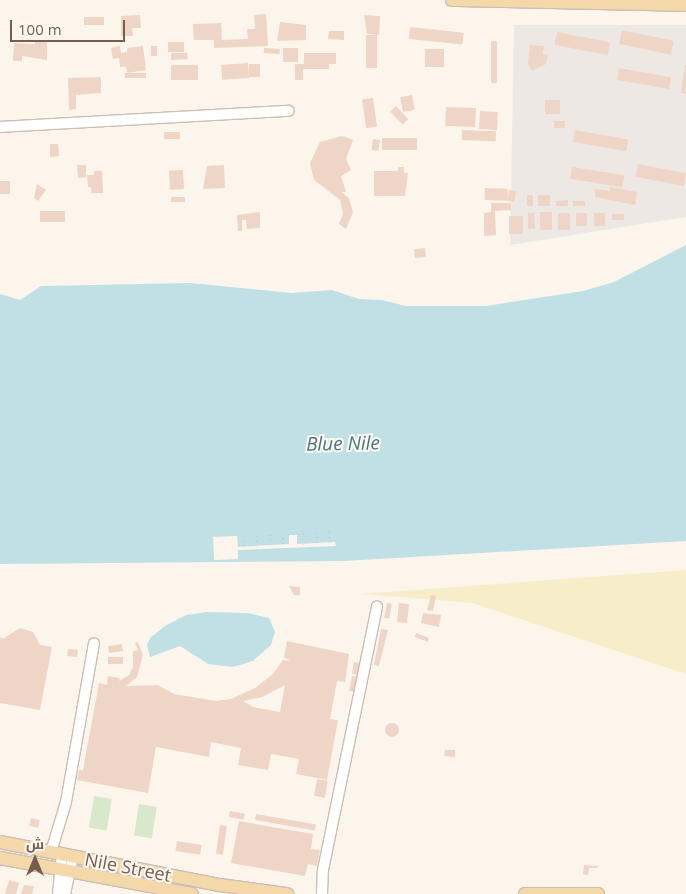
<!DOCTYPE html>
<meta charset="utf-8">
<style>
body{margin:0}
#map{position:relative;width:686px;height:894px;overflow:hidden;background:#fcf5ec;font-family:"Open Sans",Cairo,sans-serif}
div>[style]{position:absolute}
.industrial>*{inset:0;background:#eee8e4}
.green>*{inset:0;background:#d7e9ca;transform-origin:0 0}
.sand>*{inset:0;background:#f8edc9}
.water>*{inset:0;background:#c1e0e5}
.pier>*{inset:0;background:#fcf5ec}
.building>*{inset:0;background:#efd5c5;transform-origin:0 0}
.round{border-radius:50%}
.path>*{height:1px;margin-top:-0.5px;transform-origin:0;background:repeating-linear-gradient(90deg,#d5b8a8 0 1px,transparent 0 5px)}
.roads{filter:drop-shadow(1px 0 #cebdb2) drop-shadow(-1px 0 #cebdb2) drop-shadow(0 1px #cebdb2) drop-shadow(0 -1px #cebdb2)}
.minor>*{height:10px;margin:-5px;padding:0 5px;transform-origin:5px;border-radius:5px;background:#fff}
.major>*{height:12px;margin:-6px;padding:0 6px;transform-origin:6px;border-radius:6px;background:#f5d8aa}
span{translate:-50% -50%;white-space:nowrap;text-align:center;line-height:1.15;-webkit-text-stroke:4px #fef9f2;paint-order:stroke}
.street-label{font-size:18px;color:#765d50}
.water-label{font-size:19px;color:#477780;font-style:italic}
.north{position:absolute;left:10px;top:834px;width:50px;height:50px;-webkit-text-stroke:4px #fef9f2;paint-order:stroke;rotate:0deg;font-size:14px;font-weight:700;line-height:20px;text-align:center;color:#765d50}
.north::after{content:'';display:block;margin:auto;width:18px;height:22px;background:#765d50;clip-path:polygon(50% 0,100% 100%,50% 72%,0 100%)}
.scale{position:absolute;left:10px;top:20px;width:115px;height:22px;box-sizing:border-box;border:2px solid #765d50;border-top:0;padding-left:6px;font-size:15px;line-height:18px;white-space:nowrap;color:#765d50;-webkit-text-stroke:4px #fef9f2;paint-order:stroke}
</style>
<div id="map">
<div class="industrial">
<i style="clip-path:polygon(514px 25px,686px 25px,686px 217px,510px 245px)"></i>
</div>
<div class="green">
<i style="left:94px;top:796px;width:18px;height:32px;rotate:9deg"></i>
<i style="left:139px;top:804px;width:18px;height:32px;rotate:9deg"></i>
</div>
<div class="sand">
<i style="clip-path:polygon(686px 570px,686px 674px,472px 603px,360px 594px)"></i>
</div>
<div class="water">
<i style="clip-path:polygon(686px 245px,686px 541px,344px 561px,0 564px,0 294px,20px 300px,41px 286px,190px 283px,292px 293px,332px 290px,359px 299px,382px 300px,406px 306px,486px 306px,583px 291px,614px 282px)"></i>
<i style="clip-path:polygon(207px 612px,248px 613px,269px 618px,275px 632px,271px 645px,253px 661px,233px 667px,208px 664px,180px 646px,150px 657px,147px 645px,150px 638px,165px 626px,186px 615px)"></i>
</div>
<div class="pier">
<i style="clip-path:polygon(289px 535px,297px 535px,297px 544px,335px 542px,336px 546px,238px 550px,238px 559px,214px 560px,213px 537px,237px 536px,238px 547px,289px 544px)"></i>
</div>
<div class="building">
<i style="clip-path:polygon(266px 14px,268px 46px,214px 48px,214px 40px,194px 40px,193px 24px,221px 23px,222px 40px,248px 39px,247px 29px,255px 29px,254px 15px)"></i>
<i style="clip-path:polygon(140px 15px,141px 28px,132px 28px,133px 36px,121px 36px,121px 16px)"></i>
<i style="clip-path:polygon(364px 15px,380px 16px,379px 35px,367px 34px)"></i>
<i style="left:104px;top:17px;width:8px;height:20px;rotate:90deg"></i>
<i style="clip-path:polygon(280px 22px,306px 25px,306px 40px,277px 41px)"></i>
<i style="left:410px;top:27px;width:54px;height:12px;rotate:6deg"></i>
<i style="left:622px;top:30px;width:53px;height:14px;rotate:12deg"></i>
<i style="clip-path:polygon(329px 31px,344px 31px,344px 40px,328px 39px)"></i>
<i style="left:557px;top:32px;width:54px;height:13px;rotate:11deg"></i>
<i style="left:366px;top:35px;width:11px;height:33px"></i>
<i style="clip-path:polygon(35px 40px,47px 40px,47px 60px,22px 56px,22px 61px,13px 61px,14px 43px,35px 44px)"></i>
<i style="left:491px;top:41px;width:6px;height:42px"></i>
<i style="left:168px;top:42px;width:16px;height:10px"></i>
<i style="clip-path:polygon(530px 45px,544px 46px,543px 54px,548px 55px,546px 64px,532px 71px,528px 64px)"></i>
<i style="clip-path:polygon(120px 46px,121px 53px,127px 52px,127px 48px,143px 46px,146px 70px,127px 73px,126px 67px,120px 67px,119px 58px,113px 59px,111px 48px)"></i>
<i style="left:151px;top:46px;width:6px;height:10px"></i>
<i style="left:264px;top:48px;width:16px;height:5px;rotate:4deg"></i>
<i style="left:283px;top:48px;width:15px;height:14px"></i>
<i style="left:425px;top:49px;width:19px;height:18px"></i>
<i style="clip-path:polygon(171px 53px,187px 53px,188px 59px,171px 60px)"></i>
<i style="clip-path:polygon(304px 53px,336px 53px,336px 64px,329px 64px,329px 69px,303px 69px,303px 80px,295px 80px,295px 64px,304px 64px)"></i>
<i style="left:248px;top:63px;width:15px;height:27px;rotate:86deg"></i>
<i style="left:249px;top:64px;width:11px;height:13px"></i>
<i style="left:198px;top:65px;width:15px;height:27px;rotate:90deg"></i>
<i style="clip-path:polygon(685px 65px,686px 65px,686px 94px,681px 93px)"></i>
<i style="left:619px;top:68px;width:53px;height:12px;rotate:10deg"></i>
<i style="left:146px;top:73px;width:5px;height:21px;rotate:90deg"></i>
<i style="clip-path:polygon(101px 77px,101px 93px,76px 95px,76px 109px,69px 110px,68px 78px)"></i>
<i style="left:412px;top:95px;width:15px;height:12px;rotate:79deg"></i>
<i style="left:373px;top:98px;width:29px;height:11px;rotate:82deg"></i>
<i style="left:545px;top:100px;width:15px;height:14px"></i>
<i style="left:396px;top:106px;width:18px;height:8px;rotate:47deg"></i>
<i style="left:446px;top:107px;width:30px;height:19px;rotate:2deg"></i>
<i style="left:480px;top:111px;width:18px;height:18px;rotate:3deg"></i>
<i style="left:554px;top:121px;width:11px;height:7px"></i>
<i style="left:462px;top:130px;width:34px;height:10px;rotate:2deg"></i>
<i style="left:575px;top:130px;width:54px;height:12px;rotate:10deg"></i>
<i style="left:164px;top:132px;width:16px;height:7px"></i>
<i style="clip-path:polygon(342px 136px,353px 140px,346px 159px,351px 170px,341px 176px,346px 192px,341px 192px,349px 198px,353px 212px,346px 229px,339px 224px,343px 214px,340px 200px,314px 180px,310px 163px,320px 142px)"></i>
<i style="left:382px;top:138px;width:35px;height:12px"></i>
<i style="left:373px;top:139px;width:7px;height:11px;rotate:8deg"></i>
<i style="clip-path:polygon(50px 144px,58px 144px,59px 156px,50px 157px)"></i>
<i style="left:638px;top:164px;width:49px;height:13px;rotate:11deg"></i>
<i style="clip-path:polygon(77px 165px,86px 165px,86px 177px,78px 178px)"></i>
<i style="clip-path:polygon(224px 165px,225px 188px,203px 189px,207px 166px)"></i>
<i style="clip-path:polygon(398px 167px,404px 167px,404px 173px,408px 173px,405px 196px,374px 196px,374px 171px,398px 171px)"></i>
<i style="left:572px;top:167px;width:53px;height:12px;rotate:9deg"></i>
<i style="left:183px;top:170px;width:19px;height:14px;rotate:87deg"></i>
<i style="clip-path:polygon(94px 171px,102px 171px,103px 193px,91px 193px,91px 187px,88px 187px,87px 175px,94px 175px)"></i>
<i style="left:10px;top:181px;width:13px;height:10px;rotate:90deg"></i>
<i style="clip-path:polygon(37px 184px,46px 190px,38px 201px,34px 198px)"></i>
<i style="clip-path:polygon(610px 187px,637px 192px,635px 205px,595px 197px,595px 189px,610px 191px)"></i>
<i style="left:485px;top:188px;width:23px;height:12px;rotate:2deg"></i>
<i style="left:509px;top:190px;width:7px;height:11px;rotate:8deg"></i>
<i style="left:527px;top:195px;width:6px;height:11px"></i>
<i style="left:538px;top:195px;width:12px;height:11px"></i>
<i style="left:171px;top:197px;width:14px;height:5px"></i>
<i style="clip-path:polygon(568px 200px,568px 206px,556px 206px,556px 201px)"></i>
<i style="left:573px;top:201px;width:12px;height:5px"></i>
<i style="clip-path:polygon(491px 203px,511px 203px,511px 210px,495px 211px,496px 235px,484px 236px,484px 213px,491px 212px)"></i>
<i style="left:65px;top:211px;width:11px;height:25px;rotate:90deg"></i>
<i style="clip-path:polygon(260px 212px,260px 228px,247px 229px,246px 220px,242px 220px,242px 231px,238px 231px,237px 215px)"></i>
<i style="left:552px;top:212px;width:18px;height:12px;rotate:90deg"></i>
<i style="clip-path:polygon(528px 213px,534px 213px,535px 229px,528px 229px)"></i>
<i style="left:558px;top:213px;width:12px;height:17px"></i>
<i style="left:576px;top:213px;width:11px;height:13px"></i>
<i style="left:594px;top:213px;width:11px;height:13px"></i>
<i style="left:612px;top:214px;width:12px;height:6px"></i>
<i style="left:509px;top:216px;width:14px;height:18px"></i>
<i style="left:425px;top:248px;width:9px;height:11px;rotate:84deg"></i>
<i style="clip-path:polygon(289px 586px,300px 587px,300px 595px,294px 595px)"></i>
<i style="clip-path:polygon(431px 595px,436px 596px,433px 611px,427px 610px)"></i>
<i style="left:387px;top:603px;width:5px;height:15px;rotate:11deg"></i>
<i style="left:399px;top:603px;width:10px;height:19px;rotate:6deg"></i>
<i style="clip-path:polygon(423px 613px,441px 615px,439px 627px,421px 623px)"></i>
<i style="clip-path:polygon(20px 628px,33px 632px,40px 645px,52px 647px,40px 710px,0 703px,0 638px,9px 639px,4px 638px)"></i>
<i style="clip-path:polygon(381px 629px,388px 630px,379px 666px,374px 665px)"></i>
<i style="left:416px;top:633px;width:14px;height:4px;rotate:21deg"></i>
<i style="clip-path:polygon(evenodd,287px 641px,349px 654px,345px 682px,337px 681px,330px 719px,338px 720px,327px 780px,296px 774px,299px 759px,271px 754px,268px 770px,238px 765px,241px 748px,211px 742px,209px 757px,156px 747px,148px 793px,77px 780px,79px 770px,83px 770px,99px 683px,107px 685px,108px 676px,120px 678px,119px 681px,129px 675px,133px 667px,133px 651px,138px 650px,135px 643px,138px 642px,143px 655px,137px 677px,126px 686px,158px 685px,174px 694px,216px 701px,231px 699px,255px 688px,273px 674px,283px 660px,290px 661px,284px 657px,287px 641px,285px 685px,280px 712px,253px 707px,243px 701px,262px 697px,285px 685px)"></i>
<i style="left:122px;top:644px;width:7px;height:14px;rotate:82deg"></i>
<i style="left:68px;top:649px;width:10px;height:7px;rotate:6deg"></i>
<i style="left:123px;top:657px;width:7px;height:15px;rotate:90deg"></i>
<i style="left:354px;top:662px;width:6px;height:12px;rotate:9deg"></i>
<i style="left:352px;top:676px;width:5px;height:15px;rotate:11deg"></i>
<i class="round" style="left:385px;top:723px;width:14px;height:14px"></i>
<i style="clip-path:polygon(445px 750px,455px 750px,455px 757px,444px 756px)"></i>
<i style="left:317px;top:779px;width:11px;height:17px;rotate:10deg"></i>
<i style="left:230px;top:811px;width:15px;height:6px;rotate:11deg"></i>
<i style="left:256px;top:814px;width:61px;height:6px;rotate:10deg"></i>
<i style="left:31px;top:818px;width:9px;height:8px;rotate:13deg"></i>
<i style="clip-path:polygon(239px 821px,313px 834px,311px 849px,320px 850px,317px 866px,308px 864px,305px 876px,231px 863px)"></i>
<i style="left:220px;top:825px;width:7px;height:29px;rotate:8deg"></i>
<i style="left:177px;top:841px;width:25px;height:10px;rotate:9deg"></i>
<i style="clip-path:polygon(584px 865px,598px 866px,597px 868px,589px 868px,588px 875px,583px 874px)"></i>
<i style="clip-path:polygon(9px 880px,19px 883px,16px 894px,5px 894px)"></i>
<i style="clip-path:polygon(24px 885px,34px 886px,32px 894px,21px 894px)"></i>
</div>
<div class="path">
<i style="left:329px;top:531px;width:11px;rotate:90deg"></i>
<i style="left:317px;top:532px;width:11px;rotate:90deg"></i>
<i style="left:283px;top:533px;width:11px;rotate:90deg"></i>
<i style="left:270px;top:534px;width:11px;rotate:90deg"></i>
<i style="left:243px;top:535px;width:11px;rotate:85deg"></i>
<i style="left:303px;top:544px;width:11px;rotate:-90deg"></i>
<i style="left:257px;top:546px;width:11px;rotate:-90deg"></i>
</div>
<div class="roads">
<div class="minor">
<i style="left:0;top:127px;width:289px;rotate:-3.2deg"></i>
<i style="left:51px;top:852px;width:52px;rotate:-73.3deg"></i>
<i style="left:66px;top:802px;width:161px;rotate:-80deg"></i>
<i style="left:58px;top:894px;width:40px;rotate:-84.3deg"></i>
<i style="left:65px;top:894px;width:38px;rotate:-78deg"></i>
<i style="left:322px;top:894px;width:24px;rotate:-88deg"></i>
<i style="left:323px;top:870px;width:269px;rotate:-78.4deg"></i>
</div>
<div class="major">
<i style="left:452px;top:0;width:234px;rotate:1.2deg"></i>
<i style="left:0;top:842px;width:224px;rotate:11.1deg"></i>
<i style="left:220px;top:885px;width:68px;rotate:7.7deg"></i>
<i style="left:0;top:858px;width:195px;rotate:10.6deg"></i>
<i style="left:525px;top:894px;width:73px"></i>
</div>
</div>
<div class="street-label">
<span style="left:128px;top:867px;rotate:11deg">Nile Street</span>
</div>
<div class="water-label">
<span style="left:343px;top:444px;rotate:-1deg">Blue Nile</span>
</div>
<div class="north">ش</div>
<div class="scale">100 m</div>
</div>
